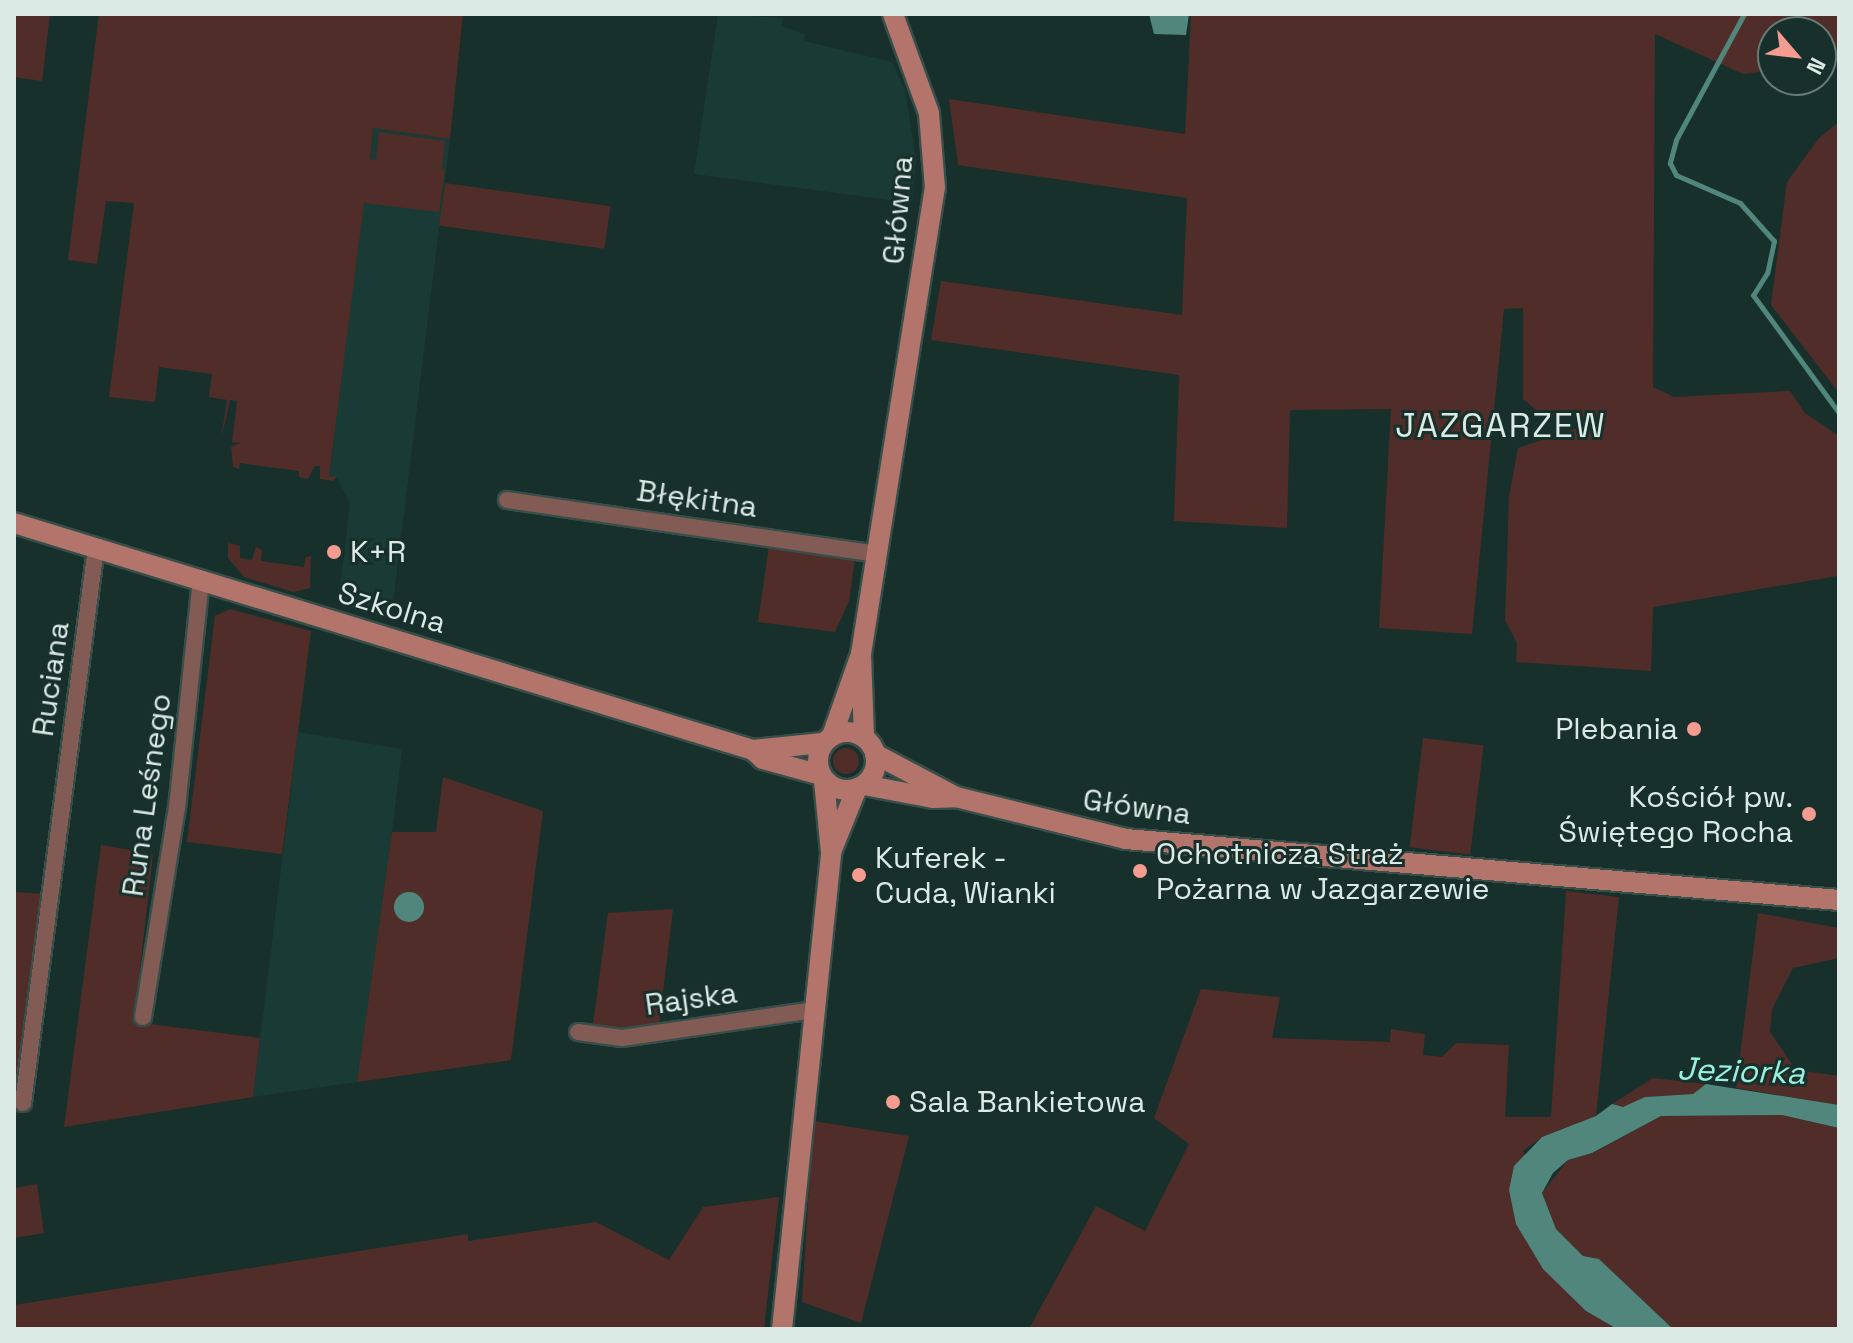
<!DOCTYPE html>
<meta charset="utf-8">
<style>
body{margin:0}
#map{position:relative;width:1853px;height:1343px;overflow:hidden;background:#18302b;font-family:"Space Grotesk",sans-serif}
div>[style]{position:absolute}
.built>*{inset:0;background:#1a3b35}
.green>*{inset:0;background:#502d29;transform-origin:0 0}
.round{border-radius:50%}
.water>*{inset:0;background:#51867c}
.stream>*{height:5px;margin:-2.5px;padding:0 2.5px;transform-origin:2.5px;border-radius:2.5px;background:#51867c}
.roads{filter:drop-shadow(2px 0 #374e49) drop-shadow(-2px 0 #374e49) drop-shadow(0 2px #374e49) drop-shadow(0 -2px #374e49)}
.street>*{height:16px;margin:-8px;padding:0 8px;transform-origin:8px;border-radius:8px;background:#825b55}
.secondary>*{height:20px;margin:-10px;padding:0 10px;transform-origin:10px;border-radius:10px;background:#b3746c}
.secondary>.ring{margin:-10px;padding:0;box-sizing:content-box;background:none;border:20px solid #b3746c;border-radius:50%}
.dots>*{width:22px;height:22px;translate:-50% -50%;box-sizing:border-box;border:4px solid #18302b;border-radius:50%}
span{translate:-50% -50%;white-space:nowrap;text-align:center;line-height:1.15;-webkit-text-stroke:6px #18302b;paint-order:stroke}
.street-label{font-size:30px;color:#dceae6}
.poi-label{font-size:30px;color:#dceae6}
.left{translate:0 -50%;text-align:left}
.right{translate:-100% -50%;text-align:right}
.water-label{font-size:32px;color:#98f1e0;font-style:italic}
.quarter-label{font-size:34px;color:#dceae6;letter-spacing:2px}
.frame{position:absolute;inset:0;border:16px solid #dceae6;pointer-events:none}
.north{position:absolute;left:1757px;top:16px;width:80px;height:80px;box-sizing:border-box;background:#18302b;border:2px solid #667a76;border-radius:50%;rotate:118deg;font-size:22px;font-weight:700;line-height:32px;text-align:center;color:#dceae6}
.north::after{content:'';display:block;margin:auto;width:28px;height:36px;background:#f59c91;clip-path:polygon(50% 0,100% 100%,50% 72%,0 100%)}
</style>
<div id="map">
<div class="built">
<i style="clip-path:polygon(718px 14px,783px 18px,781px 26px,805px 34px,804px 41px,892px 62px,905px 90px,916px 159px,912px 203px,694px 174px)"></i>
<i style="clip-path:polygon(373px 128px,450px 139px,391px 619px,338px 604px,350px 504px,337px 478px,329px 476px)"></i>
<i style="clip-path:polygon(298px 732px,402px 749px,392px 832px,357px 1082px,253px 1097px)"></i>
</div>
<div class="green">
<i style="clip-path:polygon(14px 14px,50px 14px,42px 81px,14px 77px)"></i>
<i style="clip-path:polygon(99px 14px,463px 14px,450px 139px,373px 128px,370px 159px,376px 160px,379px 132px,445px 141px,442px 168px,434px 167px,445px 169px,439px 212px,364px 203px,329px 476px,337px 477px,333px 481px,320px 479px,320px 466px,315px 466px,308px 479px,299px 477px,299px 471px,240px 463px,239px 469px,233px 467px,231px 447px,241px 443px,232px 442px,237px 401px,230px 400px,221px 440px,227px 400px,209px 397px,212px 374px,159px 367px,155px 402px,109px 397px,134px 203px,106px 201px,97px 264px,68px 260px)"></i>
<i style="clip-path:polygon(1191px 14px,1839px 14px,1839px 61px,1821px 63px,1821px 32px,1773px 32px,1773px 70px,1743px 74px,1655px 34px,1653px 387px,1674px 397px,1790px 391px,1805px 413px,1839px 436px,1839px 582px,1837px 576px,1653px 607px,1651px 671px,1516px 662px,1517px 643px,1505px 620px,1509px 497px,1518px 448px,1598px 421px,1577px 415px,1542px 415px,1523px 399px,1523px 308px,1504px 309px,1472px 634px,1379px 628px,1391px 409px,1290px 410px,1287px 528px,1174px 521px,1179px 375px,931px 340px,941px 281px,1182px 315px,1187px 198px,958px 165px,949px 99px,1185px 134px)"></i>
<i style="clip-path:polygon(1839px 122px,1839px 393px,1771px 305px,1787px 182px,1819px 138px)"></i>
<i style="left:445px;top:183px;width:167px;height:43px;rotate:8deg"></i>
<i style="clip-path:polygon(228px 543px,240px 546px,240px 558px,252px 560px,256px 547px,262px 550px,261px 561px,304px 567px,306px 557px,311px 556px,310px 588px,293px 592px,244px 577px,228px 558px)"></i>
<i style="clip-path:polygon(769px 546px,855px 559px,849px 601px,835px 632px,758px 622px)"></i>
<i style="clip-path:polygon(230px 609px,311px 631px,282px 854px,187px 842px,215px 616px)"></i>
<i style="left:1423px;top:738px;width:61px;height:110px;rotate:7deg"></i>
<i class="round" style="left:833px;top:748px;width:26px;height:26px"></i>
<i style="clip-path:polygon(443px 777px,543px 811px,511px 1060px,357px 1082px,392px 832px,436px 832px)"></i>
<i style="clip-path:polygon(101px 845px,153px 854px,134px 1022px,260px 1038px,253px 1097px,64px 1127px)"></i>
<i style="clip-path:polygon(1566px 891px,1619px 897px,1596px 1116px,1542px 1137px,1523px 1151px,1586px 1311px,1617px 1329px,1029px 1329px,1096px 1206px,1145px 1231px,1189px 1144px,1154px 1118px,1201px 989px,1280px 997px,1272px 1038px,1390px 1042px,1391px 1029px,1425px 1034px,1423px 1055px,1442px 1057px,1456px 1043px,1509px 1045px,1505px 1117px,1551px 1117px)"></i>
<i style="clip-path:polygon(14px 892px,44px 894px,14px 1134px)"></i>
<i style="clip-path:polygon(673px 909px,659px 1025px,602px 1033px,593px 1024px,608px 913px)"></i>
<i style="clip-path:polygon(1758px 913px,1839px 928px,1839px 958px,1793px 968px,1772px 1009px,1770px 1032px,1796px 1070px,1839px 1076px,1839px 1105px,1736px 1088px)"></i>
<i style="clip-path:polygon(1653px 1078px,1706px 1084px,1693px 1094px,1645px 1097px,1623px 1108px,1612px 1104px)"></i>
<i style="clip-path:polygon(1782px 1115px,1839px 1128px,1839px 1329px,1673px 1329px,1599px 1259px,1583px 1256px,1556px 1229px,1542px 1193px,1568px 1160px,1593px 1153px,1661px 1116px)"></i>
<i style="clip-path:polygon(813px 1121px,909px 1136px,861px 1323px,802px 1302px)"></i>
<i style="clip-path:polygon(37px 1184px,44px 1233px,14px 1238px,14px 1188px)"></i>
<i style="clip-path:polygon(779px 1197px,764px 1329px,14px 1329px,14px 1305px,468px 1234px,468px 1241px,596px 1222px,669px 1260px,703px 1207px)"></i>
</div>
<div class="water">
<i style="clip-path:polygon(1149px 14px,1189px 14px,1186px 35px,1154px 34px)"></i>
<i class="round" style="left:394px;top:892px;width:30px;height:30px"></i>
<i style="clip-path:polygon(1706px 1084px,1839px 1105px,1839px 1128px,1782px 1115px,1661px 1116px,1592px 1153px,1568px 1160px,1553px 1173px,1542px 1193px,1556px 1229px,1583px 1256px,1599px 1259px,1673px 1329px,1617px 1329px,1586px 1311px,1543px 1269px,1516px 1224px,1509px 1190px,1514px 1166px,1542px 1137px,1596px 1116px,1612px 1104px,1623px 1107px,1645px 1097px,1693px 1094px)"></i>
</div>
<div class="stream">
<i style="left:1744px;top:14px;width:143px;rotate:118.4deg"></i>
<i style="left:1676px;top:140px;width:24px;rotate:105deg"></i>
<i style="left:1670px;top:163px;width:13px;rotate:63deg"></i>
<i style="left:1676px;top:175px;width:70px;rotate:23.6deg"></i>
<i style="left:1740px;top:203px;width:51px;rotate:48.2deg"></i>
<i style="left:1774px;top:241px;width:33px;rotate:102deg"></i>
<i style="left:1767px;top:273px;width:26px;rotate:122deg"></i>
<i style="left:1753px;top:295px;width:146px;rotate:53.9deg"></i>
</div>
<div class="roads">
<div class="street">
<i style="left:507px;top:500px;width:375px;rotate:8.3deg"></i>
<i style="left:143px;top:1017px;width:212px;rotate:-80.8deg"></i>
<i style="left:177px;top:808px;width:229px;rotate:-84deg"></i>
<i style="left:578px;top:1032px;width:44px;rotate:7.8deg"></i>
<i style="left:622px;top:1038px;width:193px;rotate:-8.3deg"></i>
<i style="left:23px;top:1103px;width:560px;rotate:-82.51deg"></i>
</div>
<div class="secondary">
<i style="left:14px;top:523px;width:773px;rotate:17.08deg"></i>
<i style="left:753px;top:750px;width:13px;rotate:42deg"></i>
<i style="left:763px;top:759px;width:60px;rotate:15.4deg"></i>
<i style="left:861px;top:654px;width:83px;rotate:87.9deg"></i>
<i class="ring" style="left:818px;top:732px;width:38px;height:38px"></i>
<i style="left:832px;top:736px;width:87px;rotate:-70.5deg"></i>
<i style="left:861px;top:654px;width:472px;rotate:-81deg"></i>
<i style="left:935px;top:188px;width:75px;rotate:-94.6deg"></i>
<i style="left:929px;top:113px;width:105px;rotate:-110deg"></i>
<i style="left:753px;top:750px;width:70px;rotate:-5.7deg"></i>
<i style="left:875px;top:754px;width:92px;rotate:28deg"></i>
<i style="left:956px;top:797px;width:175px;rotate:13.9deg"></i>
<i style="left:1126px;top:839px;width:716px;rotate:4.89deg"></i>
<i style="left:864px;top:785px;width:70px;rotate:10.7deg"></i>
<i style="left:933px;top:798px;width:23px;rotate:-2deg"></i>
<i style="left:831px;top:852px;width:69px;rotate:-67.9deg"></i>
<i style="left:782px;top:1329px;width:480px;rotate:-84.1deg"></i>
<i style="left:831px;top:852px;width:72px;rotate:-95.6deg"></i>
</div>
</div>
<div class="dots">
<i style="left:334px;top:552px;background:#f59c91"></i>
<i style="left:1694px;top:729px;background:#f59c91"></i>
<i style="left:1809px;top:814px;background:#f59c91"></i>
<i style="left:1140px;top:871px;background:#f59c91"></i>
<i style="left:859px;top:875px;background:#f59c91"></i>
<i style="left:893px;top:1102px;background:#f59c91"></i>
</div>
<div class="street-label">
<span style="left:898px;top:210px;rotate:-85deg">Główna</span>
<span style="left:697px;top:499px;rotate:8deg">Błękitna</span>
<span style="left:392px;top:608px;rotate:17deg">Szkolna</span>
<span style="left:51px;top:679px;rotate:-82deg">Ruciana</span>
<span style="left:147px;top:795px;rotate:-82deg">Runa Leśnego</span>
<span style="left:1137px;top:807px;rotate:8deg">Główna</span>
<span style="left:691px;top:999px;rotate:-8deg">Rajska</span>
</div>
<div class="poi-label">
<span class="left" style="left:350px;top:552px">K+R</span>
<span class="right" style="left:1678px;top:729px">Plebania</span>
<span class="right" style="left:1793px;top:814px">Kościół pw.<br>Świętego Rocha</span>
<span class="left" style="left:1156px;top:871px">Ochotnicza Straż<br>Pożarna w Jazgarzewie</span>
<span class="left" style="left:875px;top:875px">Kuferek -<br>Cuda, Wianki</span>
<span class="left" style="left:909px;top:1102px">Sala Bankietowa</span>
</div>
<div class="water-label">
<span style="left:1741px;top:1071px;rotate:2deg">Jeziorka</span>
</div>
<div class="quarter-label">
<span style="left:1501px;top:426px">JAZGARZEW</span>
</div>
<div class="frame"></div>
<div class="north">N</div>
</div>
